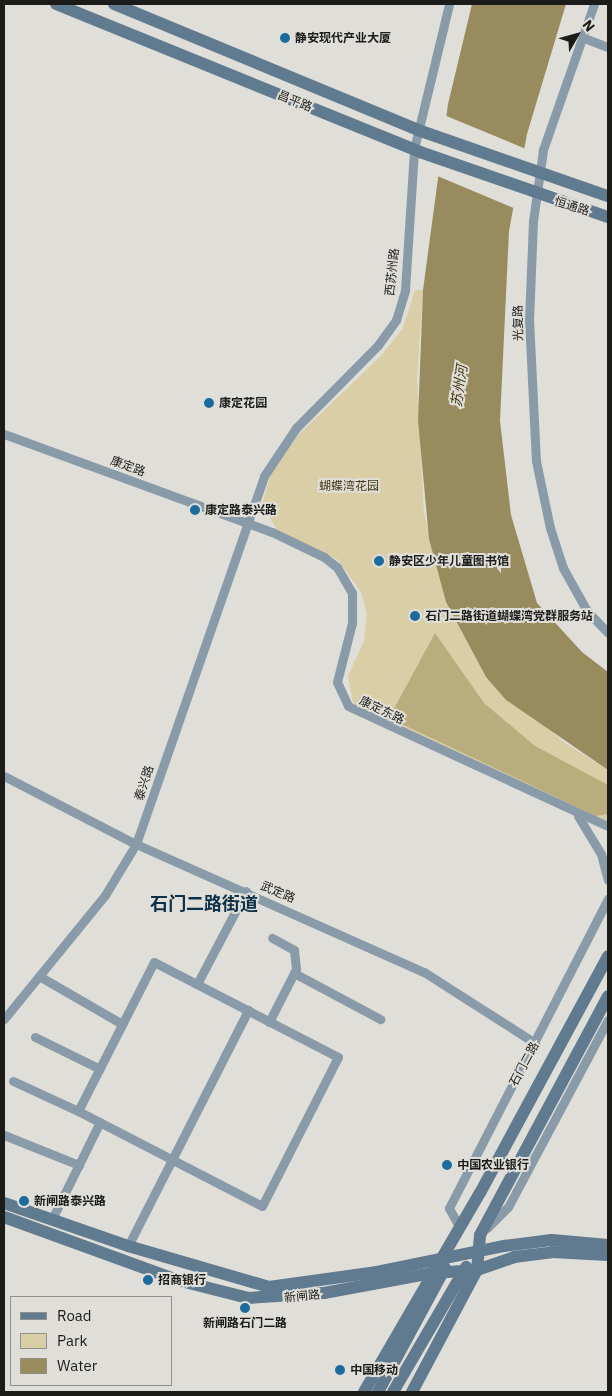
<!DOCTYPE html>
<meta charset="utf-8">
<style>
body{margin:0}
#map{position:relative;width:612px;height:1396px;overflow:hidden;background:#e0ded8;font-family:"IBM Plex Sans","Noto Sans SC",sans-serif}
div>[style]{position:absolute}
.green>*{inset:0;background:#d9cea6}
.forest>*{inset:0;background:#b9ad7e}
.water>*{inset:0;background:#988c5e}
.pier>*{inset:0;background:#e0ded8}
.street>*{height:9px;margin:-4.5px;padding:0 4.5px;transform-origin:4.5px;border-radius:4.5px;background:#899ba9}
.secondary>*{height:12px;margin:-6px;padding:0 6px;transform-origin:6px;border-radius:6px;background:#607a8f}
.dots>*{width:14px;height:14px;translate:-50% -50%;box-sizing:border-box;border:2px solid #e0ded8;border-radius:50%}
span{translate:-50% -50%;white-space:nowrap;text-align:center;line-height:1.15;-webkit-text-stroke:4px #e0ded8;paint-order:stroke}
.poi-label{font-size:12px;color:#1b1b19;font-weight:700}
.left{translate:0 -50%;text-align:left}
.street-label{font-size:12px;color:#1b1b19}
.park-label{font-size:12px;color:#433a14}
.water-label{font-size:14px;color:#3e340d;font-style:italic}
.district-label{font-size:18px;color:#0b3048;font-weight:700}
.frame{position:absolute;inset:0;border:5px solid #1b1b19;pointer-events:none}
.legend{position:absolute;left:10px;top:1296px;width:162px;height:90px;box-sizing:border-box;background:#e0ded8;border:1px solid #91908c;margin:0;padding:6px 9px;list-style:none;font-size:15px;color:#1b1b19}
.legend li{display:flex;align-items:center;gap:10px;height:25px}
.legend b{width:25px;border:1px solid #91908c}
.north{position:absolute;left:552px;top:10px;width:50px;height:50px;-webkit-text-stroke:4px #e0ded8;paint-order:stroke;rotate:52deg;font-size:14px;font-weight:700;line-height:20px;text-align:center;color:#1b1b19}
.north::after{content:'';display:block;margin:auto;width:18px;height:22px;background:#1b1b19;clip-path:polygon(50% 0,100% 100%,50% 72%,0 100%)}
</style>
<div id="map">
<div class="green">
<i style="clip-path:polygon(415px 290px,423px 290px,417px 378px,424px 513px,446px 602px,486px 677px,565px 743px,608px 770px,608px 822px,387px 723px,353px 703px,348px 676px,364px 641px,367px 614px,361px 592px,337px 559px,278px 532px,262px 504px,271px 474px,297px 436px,381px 356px,403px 328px)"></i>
</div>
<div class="forest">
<i style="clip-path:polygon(435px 633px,484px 703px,535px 746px,608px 785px,608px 814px,596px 816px,389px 718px)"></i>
</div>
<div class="water">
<i style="clip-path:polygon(472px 4px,566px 4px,527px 134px,509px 231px,500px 421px,511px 515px,537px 603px,582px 652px,608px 672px,608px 770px,506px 700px,486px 677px,446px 602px,429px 539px,418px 420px,423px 290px,448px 104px)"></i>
</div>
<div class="pier">
<i style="clip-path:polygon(444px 115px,526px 149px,516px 209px,435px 175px)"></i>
</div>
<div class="street">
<i style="left:594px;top:4px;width:155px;rotate:109.3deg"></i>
<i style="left:543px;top:150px;width:72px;rotate:98deg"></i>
<i style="left:533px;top:221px;width:98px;rotate:92.3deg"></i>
<i style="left:529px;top:319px;width:142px;rotate:87.2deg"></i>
<i style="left:536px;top:461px;width:68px;rotate:78.2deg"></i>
<i style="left:550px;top:528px;width:42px;rotate:72deg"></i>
<i style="left:563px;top:568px;width:49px;rotate:60.8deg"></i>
<i style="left:587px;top:611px;width:30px;rotate:46deg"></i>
<i style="left:584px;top:38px;width:26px;rotate:21deg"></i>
<i style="left:4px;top:434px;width:285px;rotate:20.1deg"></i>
<i style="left:272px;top:532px;width:58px;rotate:25.7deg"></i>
<i style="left:324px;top:557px;width:16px;rotate:38deg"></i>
<i style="left:337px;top:567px;width:30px;rotate:60deg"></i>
<i style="left:352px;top:593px;width:30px;rotate:90deg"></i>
<i style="left:352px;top:623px;width:61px;rotate:104.3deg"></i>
<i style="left:337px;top:682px;width:26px;rotate:65deg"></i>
<i style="left:348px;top:706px;width:286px;rotate:24.8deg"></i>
<i style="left:4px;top:776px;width:148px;rotate:27.3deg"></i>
<i style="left:136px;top:844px;width:315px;rotate:24deg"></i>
<i style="left:424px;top:972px;width:132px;rotate:32.6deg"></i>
<i style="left:578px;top:816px;width:44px;rotate:58.8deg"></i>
<i style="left:601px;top:854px;width:27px;rotate:75deg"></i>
<i style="left:154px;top:962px;width:207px;rotate:27.3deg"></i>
<i style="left:338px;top:1057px;width:167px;rotate:117deg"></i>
<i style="left:262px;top:1206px;width:207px;rotate:-152.7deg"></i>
<i style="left:78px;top:1111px;width:167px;rotate:-63deg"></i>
<i style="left:294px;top:973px;width:98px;rotate:28.1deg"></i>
<i style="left:39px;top:976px;width:96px;rotate:30deg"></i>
<i style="left:197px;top:984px;width:105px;rotate:-62.2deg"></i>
<i style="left:4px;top:1019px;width:160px;rotate:-50.8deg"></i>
<i style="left:105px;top:895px;width:60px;rotate:-58.7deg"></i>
<i style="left:136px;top:844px;width:390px;rotate:-70.8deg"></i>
<i style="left:264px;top:476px;width:58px;rotate:-56.3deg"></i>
<i style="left:296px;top:428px;width:117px;rotate:-45.3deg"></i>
<i style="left:378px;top:345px;width:31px;rotate:-54deg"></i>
<i style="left:396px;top:320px;width:31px;rotate:-73deg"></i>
<i style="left:405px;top:290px;width:141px;rotate:-86.3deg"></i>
<i style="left:414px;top:149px;width:149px;rotate:-76.4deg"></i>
<i style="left:269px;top:1022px;width:59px;rotate:-63deg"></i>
<i style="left:296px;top:969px;width:19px;rotate:-96deg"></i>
<i style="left:294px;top:950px;width:25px;rotate:-151deg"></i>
<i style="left:35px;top:1037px;width:72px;rotate:26.2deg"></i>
<i style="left:13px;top:1081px;width:72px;rotate:24.8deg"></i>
<i style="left:4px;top:1135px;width:81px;rotate:21.8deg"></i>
<i style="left:52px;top:1219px;width:108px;rotate:-63.7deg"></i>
<i style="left:460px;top:1228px;width:23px;rotate:-119deg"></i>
<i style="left:449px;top:1208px;width:348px;rotate:-62.8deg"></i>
<i style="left:487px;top:1228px;width:30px;rotate:-45deg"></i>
<i style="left:508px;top:1207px;width:212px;rotate:-61.9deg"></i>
<i style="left:128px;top:1246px;width:265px;rotate:-63deg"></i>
</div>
<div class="secondary">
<i style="left:56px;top:4px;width:393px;rotate:22.1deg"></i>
<i style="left:420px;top:152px;width:199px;rotate:19.1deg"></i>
<i style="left:114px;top:4px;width:329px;rotate:22.5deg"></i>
<i style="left:418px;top:130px;width:201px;rotate:19.2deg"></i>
<i style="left:4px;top:1203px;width:131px;rotate:19.1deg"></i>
<i style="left:128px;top:1246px;width:147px;rotate:16.2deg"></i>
<i style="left:269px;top:1287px;width:109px;rotate:-7.9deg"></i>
<i style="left:377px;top:1272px;width:130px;rotate:-11.6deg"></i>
<i style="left:504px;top:1246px;width:48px;rotate:-7.1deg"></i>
<i style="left:552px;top:1240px;width:56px;rotate:5.1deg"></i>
<i style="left:4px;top:1217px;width:184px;rotate:20deg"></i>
<i style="left:177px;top:1280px;width:73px;rotate:14.2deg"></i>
<i style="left:248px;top:1298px;width:76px;rotate:-3.8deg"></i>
<i style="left:324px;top:1293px;width:111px;rotate:-10.4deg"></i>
<i style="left:433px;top:1273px;width:44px;rotate:-3.9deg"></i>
<i style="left:477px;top:1270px;width:39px;rotate:-19deg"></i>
<i style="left:514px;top:1257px;width:38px;rotate:-7deg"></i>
<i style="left:552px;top:1252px;width:56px;rotate:3.1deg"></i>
<i style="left:364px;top:1392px;width:230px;rotate:-59.8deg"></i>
<i style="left:480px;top:1193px;width:269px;rotate:-61.6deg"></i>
<i style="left:378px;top:1392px;width:141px;rotate:-61.6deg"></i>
<i style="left:393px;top:1392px;width:145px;rotate:-59.7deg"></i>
<i style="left:412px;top:1392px;width:138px;rotate:-62deg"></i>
<i style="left:477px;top:1270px;width:35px;rotate:-85deg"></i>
<i style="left:480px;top:1235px;width:271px;rotate:-61.8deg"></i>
</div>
<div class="dots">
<i style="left:285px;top:38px;background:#1c6b9d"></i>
<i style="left:209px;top:403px;background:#1c6b9d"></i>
<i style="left:195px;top:510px;background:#1c6b9d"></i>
<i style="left:379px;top:561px;background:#1c6b9d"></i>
<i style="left:415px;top:616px;background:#1c6b9d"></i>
<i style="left:447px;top:1165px;background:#1c6b9d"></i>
<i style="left:24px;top:1201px;background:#1c6b9d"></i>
<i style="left:148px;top:1280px;background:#1c6b9d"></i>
<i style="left:245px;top:1308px;background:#1c6b9d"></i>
<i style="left:340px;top:1370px;background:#1c6b9d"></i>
</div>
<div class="poi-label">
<span class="left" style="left:295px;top:38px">静安现代产业大厦</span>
<span class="left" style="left:219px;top:403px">康定花园</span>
<span class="left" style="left:205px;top:510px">康定路泰兴路</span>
<span class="left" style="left:389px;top:561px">静安区少年儿童图书馆</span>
<span class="left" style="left:425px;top:616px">石门二路街道蝴蝶湾党群服务站</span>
<span class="left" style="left:457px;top:1165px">中国农业银行</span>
<span class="left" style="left:34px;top:1201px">新闸路泰兴路</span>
<span class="left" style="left:158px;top:1280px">招商银行</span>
<span style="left:245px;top:1323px">新闸路石门二路</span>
<span class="left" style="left:350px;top:1370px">中国移动</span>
</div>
<div class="street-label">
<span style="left:295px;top:101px;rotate:22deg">昌平路</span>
<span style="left:572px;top:206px;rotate:17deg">恒通路</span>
<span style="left:392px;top:272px;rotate:-84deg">西苏州路</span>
<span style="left:518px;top:323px;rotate:-91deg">光复路</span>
<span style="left:128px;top:466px;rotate:20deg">康定路</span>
<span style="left:382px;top:710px;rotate:26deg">康定东路</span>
<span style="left:144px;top:783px;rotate:-72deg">泰兴路</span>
<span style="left:278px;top:892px;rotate:23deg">武定路</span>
<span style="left:524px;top:1064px;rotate:-62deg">石门二路</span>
<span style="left:302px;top:1296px;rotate:-6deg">新闸路</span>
</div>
<div class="park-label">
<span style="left:349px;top:486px">蝴蝶湾花园</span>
</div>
<div class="water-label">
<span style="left:459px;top:386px;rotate:-82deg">苏州河</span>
</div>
<div class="district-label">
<span style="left:204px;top:904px">石门二路街道</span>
</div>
<div class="frame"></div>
<ul class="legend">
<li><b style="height:6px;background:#607a8f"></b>Road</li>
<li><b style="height:14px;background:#d9cea6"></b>Park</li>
<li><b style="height:14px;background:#988c5e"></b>Water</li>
</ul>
<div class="north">N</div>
</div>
